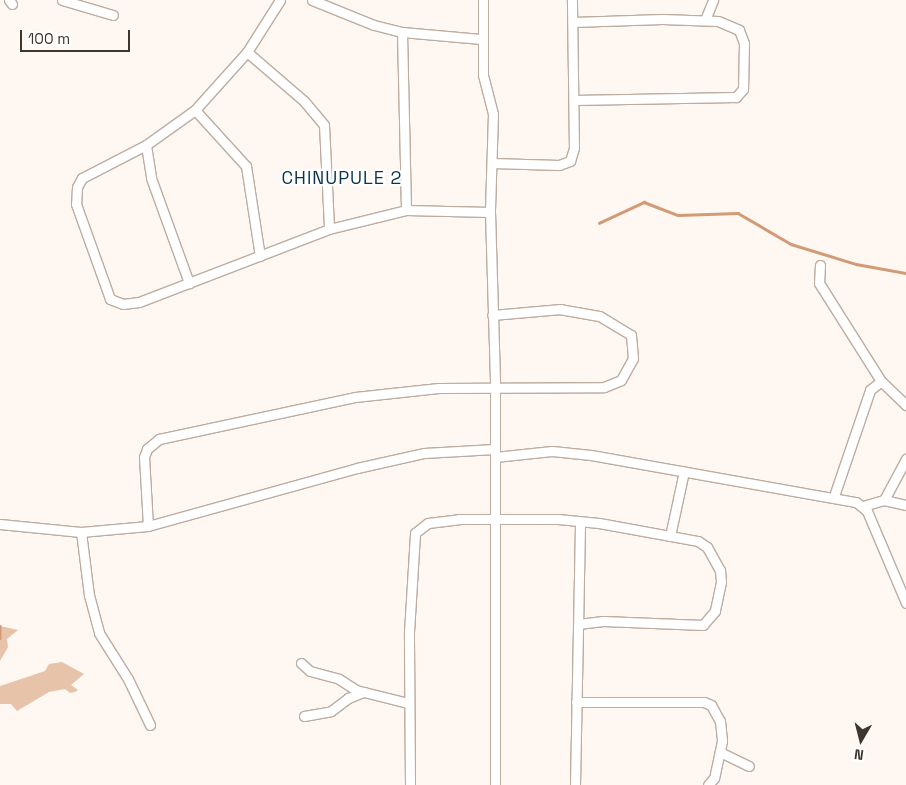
<!DOCTYPE html>
<style>
body{margin:0}
#map{position:relative;width:906px;height:785px;overflow:hidden;background:#fff7f2;font-family:"Space Grotesk",sans-serif}
div>[style]{position:absolute}
.green>*{inset:0;background:#e7c3aa}
.stream>*{height:2.5px;margin:-1.25px;padding:0 1.25px;transform-origin:1.25px;border-radius:1.25px;background:#d19b75}
.roads{filter:drop-shadow(1px 0 #bdaca0) drop-shadow(-1px 0 #bdaca0) drop-shadow(0 1px #bdaca0) drop-shadow(0 -1px #bdaca0)}
.minor>*{height:9px;margin:-4.5px;padding:0 4.5px;transform-origin:4.5px;border-radius:4.5px;background:#fff}
span{translate:-50% -50%;white-space:nowrap;text-align:center;line-height:1.15;-webkit-text-stroke:4.5px #fff;paint-order:stroke}
.quarter-label{font-size:18px;color:#0b354b;letter-spacing:1px}
.north{position:absolute;left:836px;top:715px;width:50px;height:50px;-webkit-text-stroke:4px #fff;paint-order:stroke;rotate:188deg;font-size:14px;font-weight:700;line-height:20px;text-align:center;color:#3c3530}
.north::after{content:'';display:block;margin:auto;width:18px;height:22px;background:#3c3530;clip-path:polygon(50% 0,100% 100%,50% 72%,0 100%)}
.scale{position:absolute;left:20px;top:30px;width:110px;height:22px;box-sizing:border-box;border:2px solid #3c3530;border-top:0;padding-left:6px;font-size:15px;line-height:18px;white-space:nowrap;color:#3c3530;-webkit-text-stroke:4px #fff;paint-order:stroke}
</style>
<div id="map">
<div class="green">
<i style="clip-path:polygon(0 626px,18px 630px,7px 639px,8px 647px,0 661px)"></i>
<i style="clip-path:polygon(62px 662px,84px 674px,71px 685px,78px 690px,75px 692px,70px 693px,65px 689px,49px 692px,17px 711px,11px 704px,0 704px,0 686px,45px 671px,49px 664px)"></i>
</div>
<div class="stream">
<i style="left:599px;top:223px;width:50px;rotate:-25deg"></i>
<i style="left:644px;top:202px;width:36px;rotate:21deg"></i>
<i style="left:678px;top:215px;width:60px;rotate:-1.9deg"></i>
<i style="left:738px;top:213px;width:61px;rotate:30.3deg"></i>
<i style="left:791px;top:244px;width:68px;rotate:17.1deg"></i>
<i style="left:856px;top:264px;width:51px;rotate:10.2deg"></i>
<i style="left:0;top:626px;width:12px;rotate:90deg"></i>
</div>
<div class="roads">
<div class="minor">
<i style="left:9px;top:0;width:5px;rotate:53deg"></i>
<i style="left:62px;top:0;width:53px;rotate:16.4deg"></i>
<i style="left:280px;top:0;width:62px;rotate:122.4deg"></i>
<i style="left:247px;top:52px;width:78px;rotate:131.9deg"></i>
<i style="left:195px;top:110px;width:60px;rotate:144.5deg"></i>
<i style="left:146px;top:145px;width:72px;rotate:152.7deg"></i>
<i style="left:82px;top:178px;width:10px;rotate:119deg"></i>
<i style="left:77px;top:187px;width:17px;rotate:93deg"></i>
<i style="left:76px;top:204px;width:101px;rotate:70.3deg"></i>
<i style="left:110px;top:299px;width:14px;rotate:21deg"></i>
<i style="left:123px;top:304px;width:16px;rotate:-7deg"></i>
<i style="left:139px;top:302px;width:204px;rotate:-21deg"></i>
<i style="left:329px;top:229px;width:79px;rotate:-13.9deg"></i>
<i style="left:406px;top:210px;width:84px;rotate:1.4deg"></i>
<i style="left:312px;top:0;width:67px;rotate:22deg"></i>
<i style="left:374px;top:25px;width:29px;rotate:14deg"></i>
<i style="left:402px;top:32px;width:79px;rotate:5.1deg"></i>
<i style="left:483px;top:0;width:75px;rotate:90deg"></i>
<i style="left:483px;top:75px;width:40px;rotate:75.6deg"></i>
<i style="left:493px;top:114px;width:98px;rotate:91.8deg"></i>
<i style="left:490px;top:212px;width:173px;rotate:88.3deg"></i>
<i style="left:495px;top:385px;width:400px;rotate:90deg"></i>
<i style="left:705px;top:20px;width:22px;rotate:-68deg"></i>
<i style="left:573px;top:22px;width:89px;rotate:-1.9deg"></i>
<i style="left:662px;top:19px;width:56px;rotate:2deg"></i>
<i style="left:718px;top:21px;width:23px;rotate:23deg"></i>
<i style="left:739px;top:30px;width:14px;rotate:69deg"></i>
<i style="left:744px;top:43px;width:46px;rotate:91.2deg"></i>
<i style="left:743px;top:89px;width:11px;rotate:131deg"></i>
<i style="left:736px;top:97px;width:162px;rotate:178.9deg"></i>
<i style="left:402px;top:32px;width:178px;rotate:88.7deg"></i>
<i style="left:247px;top:52px;width:75px;rotate:40.7deg"></i>
<i style="left:304px;top:101px;width:31px;rotate:50deg"></i>
<i style="left:324px;top:125px;width:104px;rotate:87.2deg"></i>
<i style="left:195px;top:110px;width:76px;rotate:47.7deg"></i>
<i style="left:246px;top:166px;width:91px;rotate:81.2deg"></i>
<i style="left:146px;top:145px;width:33px;rotate:81deg"></i>
<i style="left:151px;top:178px;width:112px;rotate:70.1deg"></i>
<i style="left:492px;top:163px;width:67px;rotate:1.7deg"></i>
<i style="left:559px;top:165px;width:12px;rotate:-20deg"></i>
<i style="left:570px;top:161px;width:14px;rotate:-73deg"></i>
<i style="left:574px;top:148px;width:148px;rotate:-90.8deg"></i>
<i style="left:820px;top:265px;width:18px;rotate:93deg"></i>
<i style="left:819px;top:283px;width:116px;rotate:57.7deg"></i>
<i style="left:881px;top:381px;width:35px;rotate:44deg"></i>
<i style="left:495px;top:457px;width:57px;rotate:-6deg"></i>
<i style="left:552px;top:451px;width:39px;rotate:6deg"></i>
<i style="left:591px;top:455px;width:269px;rotate:10.1deg"></i>
<i style="left:856px;top:502px;width:14px;rotate:39deg"></i>
<i style="left:867px;top:511px;width:100px;rotate:67deg"></i>
<i style="left:834px;top:496px;width:112px;rotate:-71.2deg"></i>
<i style="left:870px;top:390px;width:14px;rotate:-39deg"></i>
<i style="left:884px;top:500px;width:47px;rotate:-61.8deg"></i>
<i style="left:863px;top:506px;width:22px;rotate:-16deg"></i>
<i style="left:884px;top:500px;width:23px;rotate:13deg"></i>
<i style="left:0;top:524px;width:81px;rotate:5.6deg"></i>
<i style="left:81px;top:532px;width:67px;rotate:-5.1deg"></i>
<i style="left:148px;top:526px;width:217px;rotate:-15.5deg"></i>
<i style="left:357px;top:468px;width:69px;rotate:-12.6deg"></i>
<i style="left:424px;top:453px;width:71px;rotate:-3.2deg"></i>
<i style="left:148px;top:526px;width:69px;rotate:-93.3deg"></i>
<i style="left:144px;top:457px;width:9px;rotate:-69deg"></i>
<i style="left:147px;top:449px;width:16px;rotate:-40deg"></i>
<i style="left:159px;top:439px;width:200px;rotate:-12.1deg"></i>
<i style="left:355px;top:397px;width:84px;rotate:-6.1deg"></i>
<i style="left:439px;top:388px;width:165px;rotate:-0.3deg"></i>
<i style="left:604px;top:387px;width:18px;rotate:-22deg"></i>
<i style="left:621px;top:380px;width:25px;rotate:-61deg"></i>
<i style="left:633px;top:358px;width:23px;rotate:-95deg"></i>
<i style="left:631px;top:335px;width:37px;rotate:-149deg"></i>
<i style="left:599px;top:316px;width:39px;rotate:-170deg"></i>
<i style="left:561px;top:309px;width:69px;rotate:175deg"></i>
<i style="left:81px;top:532px;width:64px;rotate:82.8deg"></i>
<i style="left:89px;top:595px;width:39px;rotate:75deg"></i>
<i style="left:99px;top:633px;width:54px;rotate:57.8deg"></i>
<i style="left:128px;top:679px;width:51px;rotate:64.4deg"></i>
<i style="left:670px;top:536px;width:66px;rotate:-77.8deg"></i>
<i style="left:301px;top:663px;width:12px;rotate:42deg"></i>
<i style="left:310px;top:671px;width:30px;rotate:15deg"></i>
<i style="left:339px;top:679px;width:20px;rotate:33deg"></i>
<i style="left:356px;top:690px;width:54px;rotate:14deg"></i>
<i style="left:576px;top:702px;width:128px"></i>
<i style="left:704px;top:702px;width:8px;rotate:23deg"></i>
<i style="left:711px;top:705px;width:18px;rotate:61deg"></i>
<i style="left:720px;top:721px;width:20px;rotate:84deg"></i>
<i style="left:722px;top:741px;width:38px;rotate:102deg"></i>
<i style="left:714px;top:778px;width:9px;rotate:131deg"></i>
<i style="left:304px;top:716px;width:27px;rotate:-10deg"></i>
<i style="left:331px;top:711px;width:21px;rotate:-37deg"></i>
<i style="left:348px;top:698px;width:17px;rotate:-21deg"></i>
<i style="left:720px;top:752px;width:32px;rotate:26deg"></i>
<i style="left:410px;top:785px;width:153px;rotate:-90.4deg"></i>
<i style="left:409px;top:632px;width:99px;rotate:-86.5deg"></i>
<i style="left:415px;top:533px;width:16px;rotate:-38deg"></i>
<i style="left:428px;top:523px;width:31px;rotate:-7deg"></i>
<i style="left:459px;top:519px;width:99px"></i>
<i style="left:558px;top:519px;width:41px;rotate:5.6deg"></i>
<i style="left:599px;top:523px;width:101px;rotate:10.3deg"></i>
<i style="left:698px;top:541px;width:11px;rotate:34deg"></i>
<i style="left:707px;top:547px;width:26px;rotate:61deg"></i>
<i style="left:720px;top:570px;width:12px;rotate:85deg"></i>
<i style="left:721px;top:582px;width:30px;rotate:102deg"></i>
<i style="left:715px;top:611px;width:18px;rotate:131deg"></i>
<i style="left:703px;top:625px;width:100px;rotate:-177.7deg"></i>
<i style="left:603px;top:621px;width:25px;rotate:173deg"></i>
<i style="left:575px;top:785px;width:263px;rotate:-88.9deg"></i>
</div>
</div>
<div class="quarter-label">
<span style="left:342px;top:178px">CHINUPULE 2</span>
</div>
<div class="north">N</div>
<div class="scale">100 m</div>
</div>
